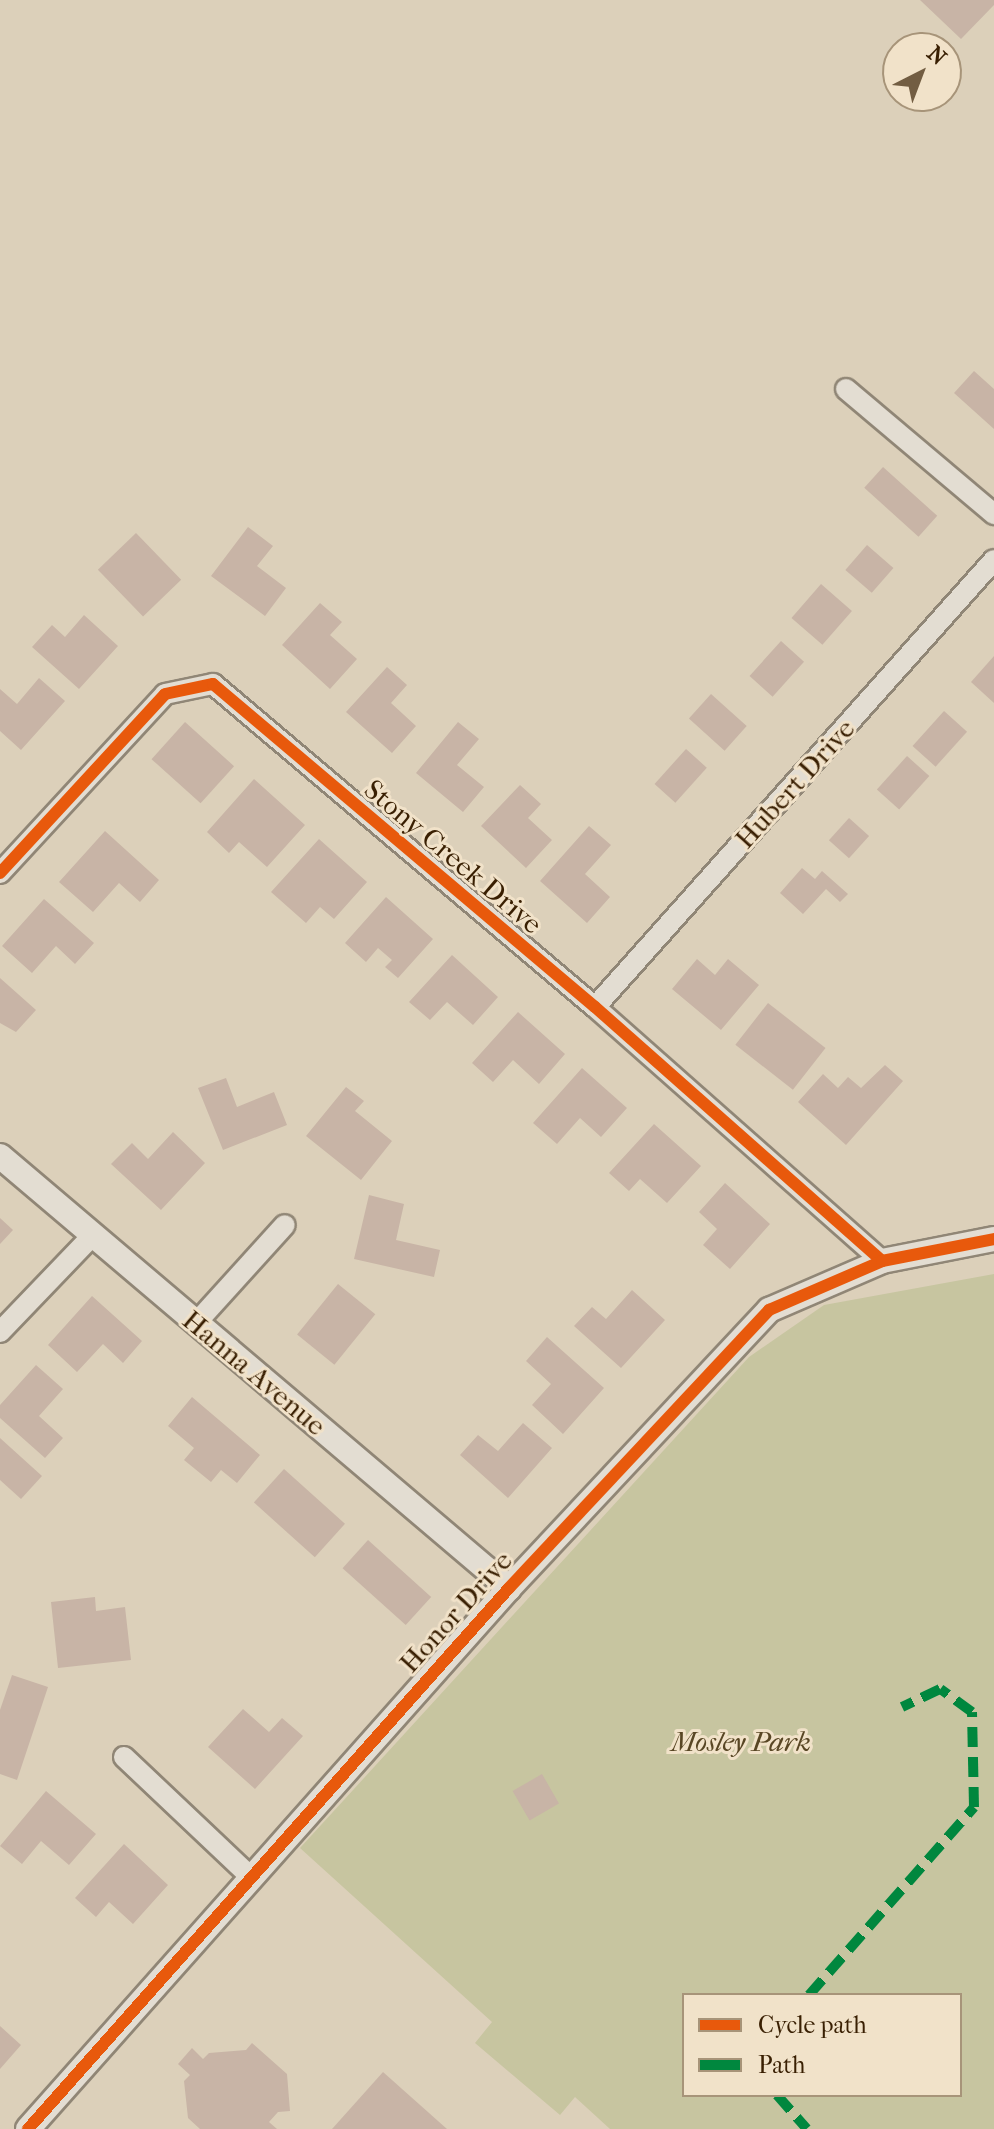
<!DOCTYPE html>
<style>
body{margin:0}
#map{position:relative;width:994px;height:2129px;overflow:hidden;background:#dcd0ba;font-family:"IM FELL French Canon",serif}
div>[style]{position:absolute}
.green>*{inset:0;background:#c7c5a0}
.building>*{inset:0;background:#c8b4a6;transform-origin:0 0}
.roads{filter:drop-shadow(2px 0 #908676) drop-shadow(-2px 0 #908676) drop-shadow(0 2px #908676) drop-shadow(0 -2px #908676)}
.minor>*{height:20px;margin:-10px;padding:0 10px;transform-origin:10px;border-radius:10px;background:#e3ddd2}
.tertiary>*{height:24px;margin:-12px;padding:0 12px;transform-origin:12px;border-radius:12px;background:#e3ddd2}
.quiet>*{height:10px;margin-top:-5px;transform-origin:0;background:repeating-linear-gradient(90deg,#00873e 0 20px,transparent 0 30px)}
.cycleway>*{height:12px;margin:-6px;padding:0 6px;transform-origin:6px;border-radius:6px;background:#e8590c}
span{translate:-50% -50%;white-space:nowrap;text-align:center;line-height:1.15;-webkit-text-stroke:6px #f1e2c9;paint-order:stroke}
.street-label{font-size:28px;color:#391f02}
.park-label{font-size:28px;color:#584624;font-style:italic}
.legend{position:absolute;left:682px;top:1993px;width:280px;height:104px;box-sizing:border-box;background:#f1e2c9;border:2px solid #a79479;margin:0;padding:10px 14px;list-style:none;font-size:24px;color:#391f02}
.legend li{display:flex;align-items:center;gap:16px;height:40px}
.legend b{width:40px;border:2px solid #a79479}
.north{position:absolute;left:882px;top:32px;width:80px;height:80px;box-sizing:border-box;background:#f1e2c9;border:2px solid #a79479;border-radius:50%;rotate:42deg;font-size:22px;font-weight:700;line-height:32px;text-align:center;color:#391f02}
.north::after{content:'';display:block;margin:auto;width:28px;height:36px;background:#725d42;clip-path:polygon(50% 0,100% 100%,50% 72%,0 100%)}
</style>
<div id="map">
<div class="green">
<i style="clip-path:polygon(evenodd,994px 1274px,994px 2129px,610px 2129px,575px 2097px,560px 2115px,475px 2043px,492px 2022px,300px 1848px,749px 1357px,824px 1305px,994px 1274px,684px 1995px,960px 1995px,960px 2095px,684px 2095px,684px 1995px)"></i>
</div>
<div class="building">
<i style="clip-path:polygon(920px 0,994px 0,994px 5px,961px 39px)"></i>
<i style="clip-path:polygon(974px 371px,994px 389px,994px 429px,954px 393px)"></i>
<i style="left:883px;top:467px;width:73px;height:28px;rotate:42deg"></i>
<i style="clip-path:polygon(248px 527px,273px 546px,257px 566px,286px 588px,265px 616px,211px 576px)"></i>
<i style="left:136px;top:533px;width:65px;height:53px;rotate:46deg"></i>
<i style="left:867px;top:545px;width:35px;height:33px;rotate:41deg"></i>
<i style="left:821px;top:584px;width:41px;height:45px;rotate:41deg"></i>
<i style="clip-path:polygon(320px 603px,342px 622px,330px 635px,357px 659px,330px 689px,282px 645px)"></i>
<i style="clip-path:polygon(84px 615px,118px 646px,79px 689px,32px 647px,52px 625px,65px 637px)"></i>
<i style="left:781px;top:641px;width:31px;height:47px;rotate:42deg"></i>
<i style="clip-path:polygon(994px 656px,994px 703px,971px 682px)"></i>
<i style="clip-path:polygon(387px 667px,407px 685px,391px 703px,416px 726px,392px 753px,346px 712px)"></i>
<i style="clip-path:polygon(39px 678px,65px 701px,21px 750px,0 731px,0 689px,17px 704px)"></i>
<i style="left:711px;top:694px;width:48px;height:33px;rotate:42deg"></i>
<i style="left:944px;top:711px;width:31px;height:47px;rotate:42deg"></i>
<i style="left:185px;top:722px;width:66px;height:50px;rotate:42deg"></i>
<i style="clip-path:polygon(458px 722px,479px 739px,457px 765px,484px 787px,463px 812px,416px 773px)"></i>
<i style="left:686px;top:749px;width:28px;height:47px;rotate:42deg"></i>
<i style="left:907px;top:756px;width:30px;height:45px;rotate:42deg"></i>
<i style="clip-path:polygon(254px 779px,305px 825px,267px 867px,239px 842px,229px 853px,207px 832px)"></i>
<i style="clip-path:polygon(520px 785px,541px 804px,528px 818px,552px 840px,526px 868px,481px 826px)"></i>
<i style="left:849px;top:818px;width:27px;height:30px;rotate:42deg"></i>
<i style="clip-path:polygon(589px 826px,611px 845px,585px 874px,610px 897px,587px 923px,540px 881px)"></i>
<i style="clip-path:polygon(105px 831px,159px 880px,140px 902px,119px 883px,93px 912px,59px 882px)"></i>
<i style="clip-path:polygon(319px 839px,367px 882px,334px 919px,320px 907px,306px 923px,271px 892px)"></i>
<i style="clip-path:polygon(802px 868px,815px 879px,822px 871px,848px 894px,840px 902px,826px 889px,803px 914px,780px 893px)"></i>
<i style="clip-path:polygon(386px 897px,433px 939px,398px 978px,385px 967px,392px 960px,378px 948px,366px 962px,345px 943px)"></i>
<i style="clip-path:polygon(44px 899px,94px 943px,75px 964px,56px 946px,32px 973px,2px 946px)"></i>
<i style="clip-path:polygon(452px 955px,498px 997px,473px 1025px,447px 1002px,430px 1020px,409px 1002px)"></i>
<i style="clip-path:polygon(697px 959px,715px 975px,728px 959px,759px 985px,721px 1030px,672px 989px)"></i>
<i style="clip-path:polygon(0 978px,36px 1010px,16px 1032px,0 1023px)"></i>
<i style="left:768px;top:1003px;width:73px;height:53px;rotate:38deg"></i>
<i style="clip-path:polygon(518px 1012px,565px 1054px,539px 1084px,513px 1060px,493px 1082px,472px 1063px)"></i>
<i style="clip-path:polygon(885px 1065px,903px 1081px,846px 1145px,798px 1102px,823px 1074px,838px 1088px,848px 1077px,861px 1088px)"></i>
<i style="clip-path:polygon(582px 1068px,627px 1108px,601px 1137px,580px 1118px,557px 1144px,533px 1123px)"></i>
<i style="clip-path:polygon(226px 1078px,237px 1107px,274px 1092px,287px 1125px,223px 1150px,198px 1088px)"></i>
<i style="clip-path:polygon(346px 1087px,364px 1101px,355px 1111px,392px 1141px,361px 1180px,306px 1136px)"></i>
<i style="clip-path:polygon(654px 1124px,701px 1166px,667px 1203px,640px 1179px,629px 1191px,609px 1173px)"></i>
<i style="clip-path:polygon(173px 1132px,205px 1163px,161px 1210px,111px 1164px,132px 1143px,148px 1159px)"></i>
<i style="clip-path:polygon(725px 1183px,770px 1224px,730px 1269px,703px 1245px,717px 1229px,699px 1212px)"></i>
<i style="clip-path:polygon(369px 1195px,404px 1204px,396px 1240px,440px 1250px,434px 1277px,354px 1259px)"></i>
<i style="clip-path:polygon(0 1218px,13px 1230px,0 1244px)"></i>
<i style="left:338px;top:1284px;width:48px;height:65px;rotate:39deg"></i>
<i style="clip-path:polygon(632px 1290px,665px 1320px,621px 1368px,574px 1326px,592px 1307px,606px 1319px)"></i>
<i style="clip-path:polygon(92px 1296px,142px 1341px,123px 1363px,103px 1344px,77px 1372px,48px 1345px)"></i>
<i style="clip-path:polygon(547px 1337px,604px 1388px,563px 1434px,532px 1405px,551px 1384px,526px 1361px)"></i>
<i style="clip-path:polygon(36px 1365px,63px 1389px,39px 1416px,63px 1438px,45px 1458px,0 1418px,0 1405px)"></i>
<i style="clip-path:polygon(192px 1397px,260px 1455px,237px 1483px,221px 1470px,211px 1482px,184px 1460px,194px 1448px,168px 1426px)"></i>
<i style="clip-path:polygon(523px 1423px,552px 1448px,508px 1498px,460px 1455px,478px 1435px,498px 1451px)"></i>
<i style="clip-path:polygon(0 1438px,42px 1476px,21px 1499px,0 1480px)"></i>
<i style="left:284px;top:1469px;width:82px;height:45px;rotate:42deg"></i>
<i style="left:368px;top:1540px;width:85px;height:38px;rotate:42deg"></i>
<i style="clip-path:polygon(95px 1597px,96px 1611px,125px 1607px,131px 1660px,58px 1668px,51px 1602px)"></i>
<i style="clip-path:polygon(12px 1675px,48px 1687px,17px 1780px,0 1774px,0 1710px)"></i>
<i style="clip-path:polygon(243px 1709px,269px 1732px,282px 1718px,303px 1736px,255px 1789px,208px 1747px)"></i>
<i style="left:542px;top:1774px;width:34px;height:34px;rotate:60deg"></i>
<i style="clip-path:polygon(46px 1791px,96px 1834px,69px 1865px,41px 1841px,22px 1864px,0 1846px)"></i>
<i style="clip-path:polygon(124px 1844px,168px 1885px,133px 1924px,109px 1902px,96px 1917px,75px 1898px)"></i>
<i style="clip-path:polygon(0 2026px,21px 2045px,0 2069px)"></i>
<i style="clip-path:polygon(252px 2043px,287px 2074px,290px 2111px,278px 2112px,269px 2122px,277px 2129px,200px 2129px,188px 2118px,184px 2081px,190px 2075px,178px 2064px,192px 2048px,203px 2059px,209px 2053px,246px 2050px)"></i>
<i style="clip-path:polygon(383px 2072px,447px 2129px,332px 2129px)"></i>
</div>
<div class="roads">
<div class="minor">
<i style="left:846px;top:389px;width:194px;rotate:40.2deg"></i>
<i style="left:0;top:873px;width:243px;rotate:-47.3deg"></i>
<i style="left:165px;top:694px;width:49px;rotate:-11.8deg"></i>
<i style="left:213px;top:684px;width:500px;rotate:40.22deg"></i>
<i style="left:595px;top:1007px;width:383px;rotate:41.5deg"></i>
<i style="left:595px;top:1007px;width:599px;rotate:-48.25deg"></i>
<i style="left:196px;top:1323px;width:132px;rotate:-47.8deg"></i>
<i style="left:0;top:1332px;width:133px;rotate:-46.2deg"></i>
<i style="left:124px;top:1757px;width:176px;rotate:43.4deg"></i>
</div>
<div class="tertiary">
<i style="left:0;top:1156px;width:668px;rotate:40.32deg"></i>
<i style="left:28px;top:2129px;width:724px;rotate:-48.36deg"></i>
<i style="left:509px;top:1588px;width:381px;rotate:-46.9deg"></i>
<i style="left:769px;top:1310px;width:123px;rotate:-23.4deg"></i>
<i style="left:882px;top:1261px;width:114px;rotate:-11.1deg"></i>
</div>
</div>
<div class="quiet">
<i style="left:809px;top:1995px;width:250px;rotate:-48.7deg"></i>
<i style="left:974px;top:1807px;width:95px;rotate:-91.2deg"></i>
<i style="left:972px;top:1712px;width:39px;rotate:-144deg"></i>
<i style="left:940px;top:1689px;width:42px;rotate:154.7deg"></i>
<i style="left:777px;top:2095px;width:45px;rotate:48.6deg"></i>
</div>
<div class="cycleway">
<i style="left:0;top:873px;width:243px;rotate:-47.3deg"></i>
<i style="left:165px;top:694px;width:49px;rotate:-11.8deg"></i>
<i style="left:213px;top:684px;width:500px;rotate:40.22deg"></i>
<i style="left:595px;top:1007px;width:383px;rotate:41.5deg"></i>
<i style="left:28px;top:2129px;width:724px;rotate:-48.36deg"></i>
<i style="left:509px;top:1588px;width:381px;rotate:-46.9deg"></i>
<i style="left:769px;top:1310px;width:123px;rotate:-23.4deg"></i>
<i style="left:882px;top:1261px;width:114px;rotate:-11.1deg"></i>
</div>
<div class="street-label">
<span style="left:795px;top:784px;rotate:-48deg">Hubert Drive</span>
<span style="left:453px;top:857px;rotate:40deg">Stony Creek Drive</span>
<span style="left:254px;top:1373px;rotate:40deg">Hanna Avenue</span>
<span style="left:456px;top:1612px;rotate:-48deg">Honor Drive</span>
</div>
<div class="park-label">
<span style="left:741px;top:1742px">Mosley Park</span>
</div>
<ul class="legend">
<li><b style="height:10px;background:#e8590c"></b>Cycle path</li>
<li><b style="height:10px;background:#00873e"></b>Path</li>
</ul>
<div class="north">N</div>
</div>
